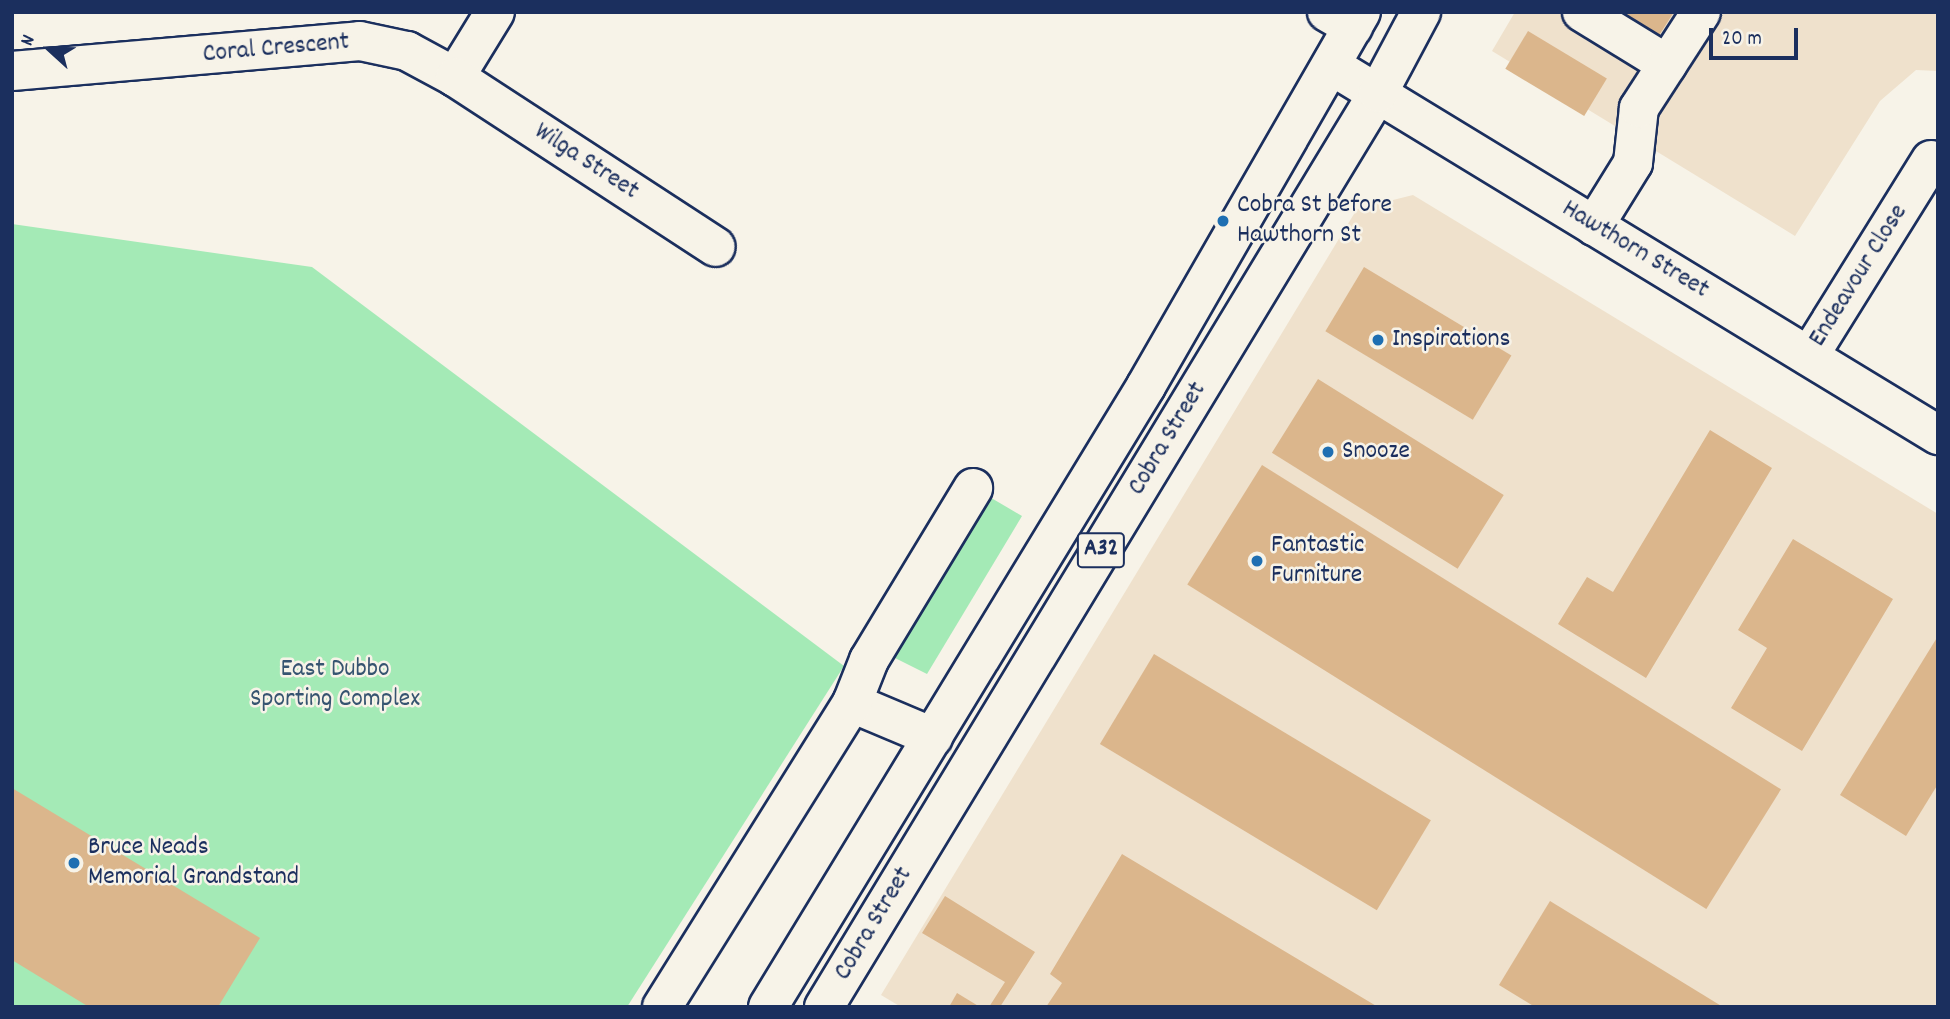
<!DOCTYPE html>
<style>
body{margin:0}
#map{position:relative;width:1950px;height:1019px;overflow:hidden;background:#f7f3e8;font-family:Dekko,sans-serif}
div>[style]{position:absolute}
.built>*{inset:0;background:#efe1cc}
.green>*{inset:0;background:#a4eab6}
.building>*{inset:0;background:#dbb68c;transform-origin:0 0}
.roads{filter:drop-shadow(2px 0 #1b2f5e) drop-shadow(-2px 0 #1b2f5e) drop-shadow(0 2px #1b2f5e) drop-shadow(0 -2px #1b2f5e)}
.minor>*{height:38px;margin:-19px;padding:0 19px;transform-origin:19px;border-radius:19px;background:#f7f3e8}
.highway>*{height:38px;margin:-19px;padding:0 19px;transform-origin:19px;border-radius:19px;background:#f7f3e8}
.dots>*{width:19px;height:19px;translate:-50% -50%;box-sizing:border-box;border:4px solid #f7f3e8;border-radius:50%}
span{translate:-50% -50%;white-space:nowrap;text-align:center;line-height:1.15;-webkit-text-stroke:5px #f7f3e8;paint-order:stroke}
.shield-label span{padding:2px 5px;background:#f7f3e8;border:2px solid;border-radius:5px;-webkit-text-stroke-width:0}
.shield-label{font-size:24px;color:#1b2f5e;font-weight:700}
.street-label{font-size:26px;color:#1b2f5e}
.poi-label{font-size:26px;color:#1b2f5e}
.left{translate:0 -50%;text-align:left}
.park-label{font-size:26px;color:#365470}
.frame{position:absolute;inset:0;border:14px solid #1b2f5e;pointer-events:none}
.north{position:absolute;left:14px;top:14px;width:70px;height:70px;-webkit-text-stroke:5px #f7f3e8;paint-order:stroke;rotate:292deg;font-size:19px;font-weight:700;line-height:28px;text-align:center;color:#1b2f5e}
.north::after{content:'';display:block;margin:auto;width:24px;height:32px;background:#1b2f5e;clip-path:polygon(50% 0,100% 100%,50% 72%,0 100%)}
.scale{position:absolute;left:1709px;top:28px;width:89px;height:32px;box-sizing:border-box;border:4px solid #1b2f5e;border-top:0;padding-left:9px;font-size:21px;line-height:24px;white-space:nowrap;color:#1b2f5e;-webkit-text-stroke:5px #f7f3e8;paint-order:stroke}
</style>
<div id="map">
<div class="built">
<i style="clip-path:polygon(1515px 12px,1938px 12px,1938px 71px,1916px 70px,1880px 101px,1795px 236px,1492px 51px)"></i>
<i style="clip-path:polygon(1413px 195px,1938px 514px,1938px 1007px,901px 1007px,881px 995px,1357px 209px)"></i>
</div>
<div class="green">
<i style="clip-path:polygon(12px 224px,312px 267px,844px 666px,627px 1007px,12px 1007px)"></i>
<i style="clip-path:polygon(981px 492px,1022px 516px,927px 674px,893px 657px)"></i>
</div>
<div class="building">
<i style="clip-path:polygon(1616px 12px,1674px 12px,1658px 37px)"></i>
<i style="left:1528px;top:31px;width:92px;height:44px;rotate:31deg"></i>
<i style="left:1364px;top:267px;width:172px;height:75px;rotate:31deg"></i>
<i style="left:1318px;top:379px;width:219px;height:87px;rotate:32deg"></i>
<i style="clip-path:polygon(1710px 430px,1772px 468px,1646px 678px,1558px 624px,1587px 577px,1613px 592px)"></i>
<i style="left:1262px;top:465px;width:612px;height:141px;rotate:32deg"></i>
<i style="clip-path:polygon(1793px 539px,1893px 599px,1802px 751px,1731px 708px,1767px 648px,1738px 630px)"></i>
<i style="clip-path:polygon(1938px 636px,1938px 784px,1906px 836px,1840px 795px)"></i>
<i style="left:1154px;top:654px;width:323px;height:105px;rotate:31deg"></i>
<i style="clip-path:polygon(12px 788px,260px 938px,218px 1007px,89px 1007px,12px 960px)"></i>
<i style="clip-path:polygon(1122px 854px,1378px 1007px,1046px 1007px,1062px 983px,1050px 974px)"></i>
<i style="clip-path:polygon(945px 896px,1035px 952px,1000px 1007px,989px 1007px,1005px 982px,922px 933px)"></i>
<i style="clip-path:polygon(1550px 901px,1723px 1007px,1535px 1007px,1499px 985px)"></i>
<i style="clip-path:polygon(957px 993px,980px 1007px,949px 1007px)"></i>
</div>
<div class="roads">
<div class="minor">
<i style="left:1327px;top:12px;width:30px;rotate:30deg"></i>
<i style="left:1582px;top:12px;width:100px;rotate:31.5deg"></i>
<i style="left:1332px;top:66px;width:710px;rotate:31.34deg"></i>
<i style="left:12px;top:71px;width:349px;rotate:-4.9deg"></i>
<i style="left:360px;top:41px;width:48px;rotate:12deg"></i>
<i style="left:407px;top:51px;width:55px;rotate:28.4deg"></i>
<i style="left:455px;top:77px;width:76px;rotate:-58.4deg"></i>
<i style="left:455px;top:77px;width:311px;rotate:33.1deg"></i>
<i style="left:1594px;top:226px;width:74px;rotate:-58.2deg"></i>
<i style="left:1633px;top:163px;width:55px;rotate:-83.8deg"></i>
<i style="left:1639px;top:108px;width:114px;rotate:-57.1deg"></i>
<i style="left:1809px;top:356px;width:231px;rotate:-58.1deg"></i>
<i style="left:852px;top:703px;width:88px;rotate:22.8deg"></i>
<i style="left:662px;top:1007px;width:358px;rotate:-58deg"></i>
<i style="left:852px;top:703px;width:46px;rotate:-68.4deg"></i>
<i style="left:869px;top:660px;width:201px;rotate:-58.8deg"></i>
</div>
<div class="highway">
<i style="left:768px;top:1007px;width:727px;rotate:-58.67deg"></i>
<i style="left:1146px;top:386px;width:431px;rotate:-60.1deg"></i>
<i style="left:824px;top:1007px;width:1069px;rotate:-58.78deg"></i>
<i style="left:1378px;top:93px;width:92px;rotate:-62deg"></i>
</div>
</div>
<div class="dots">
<i style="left:1223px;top:221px;background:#1f6fb2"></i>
<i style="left:1378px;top:340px;background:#1f6fb2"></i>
<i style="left:1328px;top:452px;background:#1f6fb2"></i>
<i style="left:1257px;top:561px;background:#1f6fb2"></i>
<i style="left:74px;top:863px;background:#1f6fb2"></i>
</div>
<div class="shield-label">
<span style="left:1101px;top:550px">A32</span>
</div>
<div class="street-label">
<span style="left:276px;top:49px;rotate:-5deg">Coral Crescent</span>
<span style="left:586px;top:162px;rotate:33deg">Wilga Street</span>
<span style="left:1635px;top:250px;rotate:31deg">Hawthorn Street</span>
<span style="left:1859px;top:276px;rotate:-58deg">Endeavour Close</span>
<span style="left:1168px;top:439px;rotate:-59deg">Cobra Street</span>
<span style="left:874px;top:924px;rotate:-59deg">Cobra Street</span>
</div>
<div class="poi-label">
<span class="left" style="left:1237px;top:221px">Cobra St before<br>Hawthorn St</span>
<span class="left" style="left:1392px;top:340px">Inspirations</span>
<span class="left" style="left:1342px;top:452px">Snooze</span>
<span class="left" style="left:1271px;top:561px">Fantastic<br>Furniture</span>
<span class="left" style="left:88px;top:863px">Bruce Neads<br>Memorial Grandstand</span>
</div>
<div class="park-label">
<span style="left:335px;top:685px">East Dubbo<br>Sporting Complex</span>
</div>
<div class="frame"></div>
<div class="north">N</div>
<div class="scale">20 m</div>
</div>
